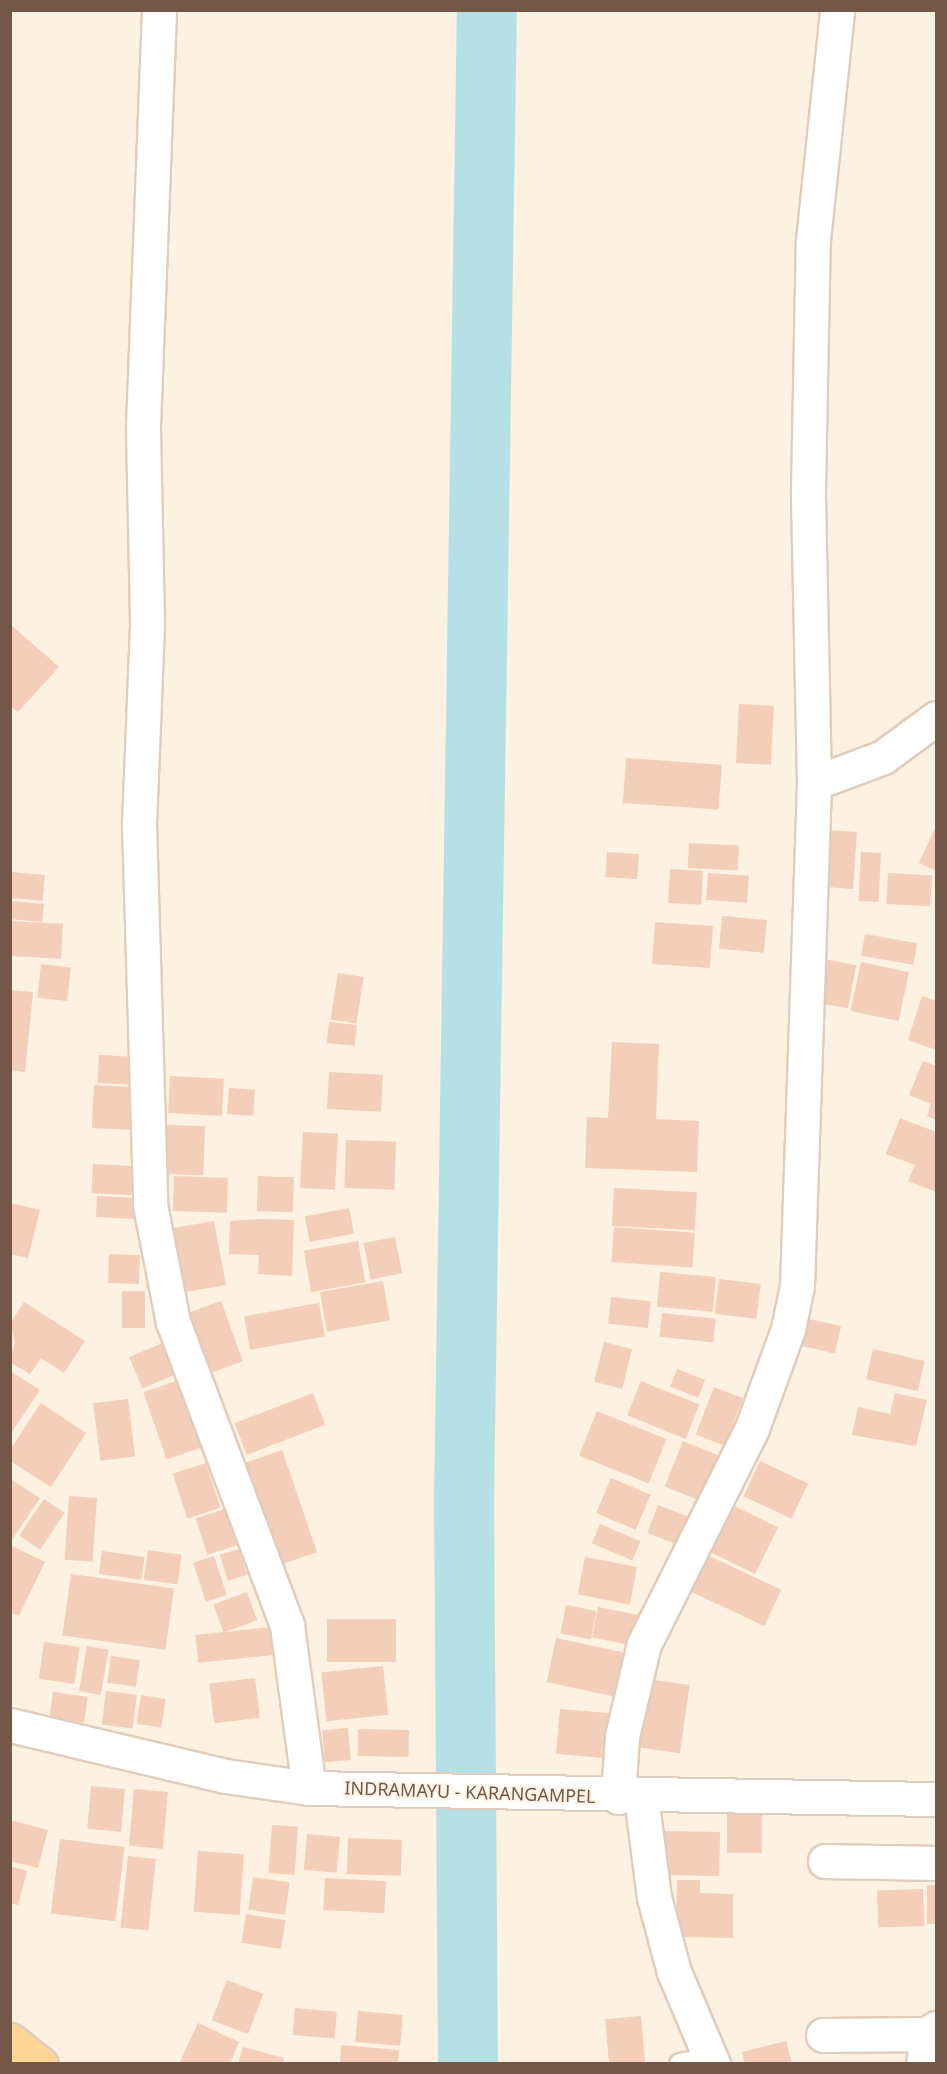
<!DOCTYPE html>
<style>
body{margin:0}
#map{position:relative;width:947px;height:2074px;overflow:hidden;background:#fdf1e1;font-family:"Noto Sans",sans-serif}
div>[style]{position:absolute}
.river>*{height:60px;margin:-30px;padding:0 30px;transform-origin:30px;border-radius:30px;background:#b5e0e6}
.building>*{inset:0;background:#f3ceb8;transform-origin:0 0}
.roads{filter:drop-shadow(2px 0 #e1cdbd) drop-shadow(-2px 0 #e1cdbd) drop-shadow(0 2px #e1cdbd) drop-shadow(0 -2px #e1cdbd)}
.lane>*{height:20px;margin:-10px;padding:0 10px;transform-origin:10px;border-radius:10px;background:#fff}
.street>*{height:33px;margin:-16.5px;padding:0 16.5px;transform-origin:16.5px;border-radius:16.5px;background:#fff}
.primary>*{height:33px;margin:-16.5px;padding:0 16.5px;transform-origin:16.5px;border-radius:16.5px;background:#fdd697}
span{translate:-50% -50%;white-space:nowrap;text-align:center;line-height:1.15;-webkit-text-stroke:4.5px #fff5e8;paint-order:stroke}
.street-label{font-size:18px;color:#745747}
.frame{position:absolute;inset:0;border:12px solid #745747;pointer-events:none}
</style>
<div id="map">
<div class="river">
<i style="left:468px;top:2064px;width:565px;rotate:-90.41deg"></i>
<i style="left:464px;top:1499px;width:1489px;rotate:-89.12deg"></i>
</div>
<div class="building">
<i style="clip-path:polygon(10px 624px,59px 667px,18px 712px,10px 706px)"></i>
<i style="left:739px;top:704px;width:35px;height:59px;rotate:3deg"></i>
<i style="left:626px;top:758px;width:96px;height:45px;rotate:4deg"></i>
<i style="clip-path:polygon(936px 826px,936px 871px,919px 863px)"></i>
<i style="left:827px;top:830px;width:30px;height:57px;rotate:4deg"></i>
<i style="left:689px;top:843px;width:50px;height:25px;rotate:3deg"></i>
<i style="left:607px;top:852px;width:32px;height:25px;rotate:4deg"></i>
<i style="left:861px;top:852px;width:20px;height:49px;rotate:3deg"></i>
<i style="left:670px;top:869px;width:33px;height:34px;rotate:3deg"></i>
<i style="left:12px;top:872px;width:33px;height:26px;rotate:5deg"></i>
<i style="left:708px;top:873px;width:41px;height:27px;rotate:4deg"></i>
<i style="left:888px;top:873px;width:44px;height:31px;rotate:3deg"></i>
<i style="left:10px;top:901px;width:34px;height:18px;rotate:5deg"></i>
<i style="left:722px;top:916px;width:45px;height:33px;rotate:5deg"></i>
<i style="left:10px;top:921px;width:53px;height:35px;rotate:3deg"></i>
<i style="left:655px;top:922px;width:58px;height:42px;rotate:4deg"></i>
<i style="left:865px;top:934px;width:53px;height:22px;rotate:10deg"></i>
<i style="left:819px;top:958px;width:38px;height:44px;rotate:11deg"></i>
<i style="left:861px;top:962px;width:49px;height:50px;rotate:12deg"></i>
<i style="left:41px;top:964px;width:30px;height:34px;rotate:6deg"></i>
<i style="left:338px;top:973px;width:26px;height:47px;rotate:9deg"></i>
<i style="clip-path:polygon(10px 990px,33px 992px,25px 1072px,10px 1070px)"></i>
<i style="clip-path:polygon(922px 996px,936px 1001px,936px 1050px,908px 1040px)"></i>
<i style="left:329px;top:1022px;width:28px;height:21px;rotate:6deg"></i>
<i style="clip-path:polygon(612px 1042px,659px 1044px,656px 1119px,699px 1121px,697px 1172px,585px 1168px,587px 1117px,608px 1118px)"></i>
<i style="left:99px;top:1055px;width:35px;height:28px;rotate:3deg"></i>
<i style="clip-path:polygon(923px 1061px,936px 1066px,936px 1120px,927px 1116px,931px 1104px,909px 1095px)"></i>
<i style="left:329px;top:1072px;width:54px;height:37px;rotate:3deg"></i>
<i style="left:170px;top:1076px;width:54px;height:37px;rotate:3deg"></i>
<i style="left:94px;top:1085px;width:40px;height:43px;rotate:3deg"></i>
<i style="left:229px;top:1088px;width:26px;height:26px;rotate:4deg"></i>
<i style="clip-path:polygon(900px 1118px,936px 1132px,936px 1192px,908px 1181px,915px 1165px,886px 1154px)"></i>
<i style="left:167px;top:1125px;width:38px;height:49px;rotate:2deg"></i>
<i style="left:303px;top:1132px;width:35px;height:56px;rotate:3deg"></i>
<i style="left:346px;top:1140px;width:50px;height:48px;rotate:2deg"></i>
<i style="left:93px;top:1164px;width:53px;height:29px;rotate:3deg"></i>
<i style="left:174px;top:1176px;width:54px;height:35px;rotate:2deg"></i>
<i style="left:258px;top:1176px;width:36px;height:35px;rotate:2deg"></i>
<i style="left:614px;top:1188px;width:83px;height:38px;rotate:3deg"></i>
<i style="left:97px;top:1196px;width:40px;height:21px;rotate:3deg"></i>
<i style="clip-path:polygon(10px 1203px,40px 1210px,28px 1258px,10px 1254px)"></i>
<i style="left:349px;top:1208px;width:26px;height:45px;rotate:79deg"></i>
<i style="clip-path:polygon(260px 1219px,294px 1220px,292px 1276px,258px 1274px,259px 1255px,229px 1254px,230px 1221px)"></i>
<i style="clip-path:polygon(214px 1221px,226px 1285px,185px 1292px,179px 1261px,167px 1263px,162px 1238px,175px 1236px,173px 1228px)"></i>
<i style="left:614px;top:1227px;width:81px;height:35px;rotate:4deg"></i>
<i style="left:395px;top:1237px;width:37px;height:32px;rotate:79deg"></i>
<i style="left:358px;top:1241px;width:42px;height:55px;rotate:80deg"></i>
<i style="left:109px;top:1254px;width:31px;height:29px;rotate:2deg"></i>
<i style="left:660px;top:1272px;width:56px;height:35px;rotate:5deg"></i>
<i style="left:719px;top:1279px;width:42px;height:35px;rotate:7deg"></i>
<i style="left:383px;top:1281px;width:40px;height:64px;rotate:80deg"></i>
<i style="left:122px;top:1291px;width:23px;height:37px"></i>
<i style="left:611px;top:1297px;width:40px;height:27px;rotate:6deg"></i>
<i style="left:221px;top:1301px;width:64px;height:44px;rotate:70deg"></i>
<i style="clip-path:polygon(24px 1302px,85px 1341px,64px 1373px,41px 1358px,30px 1374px,10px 1362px,15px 1342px,10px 1323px)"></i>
<i style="left:319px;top:1303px;width:34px;height:76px;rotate:80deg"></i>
<i style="left:662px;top:1313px;width:54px;height:24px;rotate:6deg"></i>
<i style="left:805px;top:1318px;width:37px;height:28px;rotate:13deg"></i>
<i style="left:165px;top:1342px;width:34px;height:39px;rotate:67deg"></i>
<i style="left:604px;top:1342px;width:29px;height:41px;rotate:14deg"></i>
<i style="left:873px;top:1349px;width:53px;height:31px;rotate:13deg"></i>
<i style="left:677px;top:1369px;width:30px;height:19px;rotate:21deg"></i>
<i style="clip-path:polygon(10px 1371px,40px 1390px,10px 1435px)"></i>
<i style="left:185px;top:1378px;width:71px;height:44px;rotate:71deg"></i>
<i style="left:641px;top:1381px;width:63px;height:37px;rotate:22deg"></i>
<i style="left:714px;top:1387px;width:31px;height:51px;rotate:21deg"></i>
<i style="left:313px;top:1393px;width:34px;height:84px;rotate:69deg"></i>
<i style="clip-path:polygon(895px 1393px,927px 1400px,916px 1446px,852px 1435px,858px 1407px,890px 1414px)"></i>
<i style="left:128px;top:1399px;width:58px;height:35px;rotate:83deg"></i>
<i style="clip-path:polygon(41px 1403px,86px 1433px,51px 1487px,10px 1461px,10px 1450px)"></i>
<i style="left:597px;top:1411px;width:75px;height:48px;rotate:22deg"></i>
<i style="left:683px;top:1441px;width:48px;height:49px;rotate:22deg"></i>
<i style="left:282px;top:1450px;width:108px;height:39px;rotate:71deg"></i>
<i style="left:760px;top:1461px;width:53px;height:39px;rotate:25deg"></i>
<i style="left:206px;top:1463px;width:47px;height:35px;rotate:72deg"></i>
<i style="left:611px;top:1478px;width:43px;height:38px;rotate:23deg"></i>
<i style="clip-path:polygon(10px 1479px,40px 1498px,12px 1540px,10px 1539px)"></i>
<i style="left:69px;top:1496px;width:28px;height:64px;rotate:4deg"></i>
<i style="left:44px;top:1499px;width:25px;height:44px;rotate:34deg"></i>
<i style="left:658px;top:1505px;width:40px;height:30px;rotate:21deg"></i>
<i style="left:732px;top:1505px;width:51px;height:52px;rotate:26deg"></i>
<i style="left:228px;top:1508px;width:38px;height:34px;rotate:72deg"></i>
<i style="left:600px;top:1524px;width:44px;height:21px;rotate:23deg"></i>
<i style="clip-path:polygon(10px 1545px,45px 1562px,19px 1616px,10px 1612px)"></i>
<i style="left:239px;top:1549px;width:27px;height:20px;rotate:73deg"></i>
<i style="left:148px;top:1550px;width:34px;height:30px;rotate:8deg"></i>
<i style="left:102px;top:1551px;width:43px;height:23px;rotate:8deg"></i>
<i style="left:707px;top:1555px;width:82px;height:40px;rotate:25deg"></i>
<i style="left:214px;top:1556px;width:41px;height:22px;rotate:72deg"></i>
<i style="left:585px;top:1557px;width:53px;height:38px;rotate:11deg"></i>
<i style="left:71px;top:1574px;width:104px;height:62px;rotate:8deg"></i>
<i style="left:247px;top:1592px;width:30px;height:36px;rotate:70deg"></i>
<i style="left:566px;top:1605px;width:31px;height:29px;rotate:11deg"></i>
<i style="left:598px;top:1607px;width:47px;height:31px;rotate:11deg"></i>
<i style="left:327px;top:1619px;width:69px;height:43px"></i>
<i style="left:281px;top:1626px;width:28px;height:86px;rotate:84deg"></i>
<i style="left:556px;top:1638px;width:73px;height:45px;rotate:12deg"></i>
<i style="left:44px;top:1642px;width:36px;height:37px;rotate:8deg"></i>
<i style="left:87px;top:1646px;width:22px;height:46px;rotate:10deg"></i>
<i style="left:111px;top:1656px;width:29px;height:27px;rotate:8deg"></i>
<i style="left:383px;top:1666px;width:49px;height:62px;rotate:84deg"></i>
<i style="left:255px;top:1678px;width:40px;height:46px;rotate:83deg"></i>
<i style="left:647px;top:1679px;width:43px;height:69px;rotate:8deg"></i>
<i style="left:106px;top:1691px;width:31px;height:34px;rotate:7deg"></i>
<i style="left:53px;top:1692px;width:35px;height:26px;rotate:8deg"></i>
<i style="left:141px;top:1695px;width:25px;height:29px;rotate:9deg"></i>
<i style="left:560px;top:1709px;width:53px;height:45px;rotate:5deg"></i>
<i style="left:348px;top:1728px;width:32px;height:26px;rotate:85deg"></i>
<i style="left:358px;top:1729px;width:51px;height:27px;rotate:1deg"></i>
<i style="left:91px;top:1786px;width:34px;height:43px;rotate:5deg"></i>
<i style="left:134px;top:1789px;width:34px;height:57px;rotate:5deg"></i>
<i style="left:727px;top:1810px;width:35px;height:43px"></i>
<i style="clip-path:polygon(10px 1820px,48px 1830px,38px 1868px,10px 1861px)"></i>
<i style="left:272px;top:1825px;width:26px;height:48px;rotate:4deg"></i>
<i style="left:659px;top:1831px;width:61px;height:44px;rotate:1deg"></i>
<i style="left:307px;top:1834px;width:33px;height:36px;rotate:5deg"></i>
<i style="left:348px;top:1838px;width:54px;height:36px;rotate:2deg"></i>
<i style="left:60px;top:1839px;width:65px;height:75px;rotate:7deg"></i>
<i style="left:198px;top:1851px;width:46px;height:61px;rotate:4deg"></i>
<i style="left:128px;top:1856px;width:28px;height:72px;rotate:6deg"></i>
<i style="clip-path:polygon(10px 1866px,27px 1871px,18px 1905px,10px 1903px)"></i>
<i style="left:253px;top:1877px;width:37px;height:33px;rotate:8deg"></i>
<i style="left:325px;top:1878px;width:61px;height:32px;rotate:3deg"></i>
<i style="clip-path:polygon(677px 1880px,700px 1880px,700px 1893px,733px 1894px,733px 1938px,676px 1937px)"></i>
<i style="left:927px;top:1885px;width:9px;height:39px"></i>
<i style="left:923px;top:1889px;width:37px;height:46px;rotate:88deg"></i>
<i style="left:246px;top:1914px;width:40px;height:29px;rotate:9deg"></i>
<i style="left:227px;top:1980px;width:39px;height:43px;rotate:21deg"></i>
<i style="left:295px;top:2008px;width:42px;height:27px;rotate:5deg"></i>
<i style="left:358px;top:2011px;width:45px;height:31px;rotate:5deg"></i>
<i style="left:641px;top:2016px;width:46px;height:36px;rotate:85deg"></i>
<i style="clip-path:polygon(198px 2023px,239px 2042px,230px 2064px,179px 2064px)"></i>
<i style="clip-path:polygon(786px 2041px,792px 2064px,745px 2064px,742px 2052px)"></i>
<i style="clip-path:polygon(341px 2045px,399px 2050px,398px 2064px,340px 2064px)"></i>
<i style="clip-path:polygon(243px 2047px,284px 2058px,283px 2064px,238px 2064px)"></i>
</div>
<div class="roads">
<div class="lane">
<i style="left:680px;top:2064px;width:31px;rotate:-11deg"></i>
</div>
<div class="street">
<i style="left:159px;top:10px;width:420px;rotate:92.2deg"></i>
<i style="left:143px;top:430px;width:195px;rotate:88.8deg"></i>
<i style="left:147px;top:625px;width:199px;rotate:92.3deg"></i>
<i style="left:139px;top:824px;width:381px;rotate:88.3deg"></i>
<i style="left:150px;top:1205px;width:119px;rotate:78.9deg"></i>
<i style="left:173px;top:1322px;width:325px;rotate:69.4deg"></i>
<i style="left:287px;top:1626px;width:163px;rotate:82.3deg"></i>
<i style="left:814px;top:783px;width:74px;rotate:-20.6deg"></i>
<i style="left:883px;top:757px;width:66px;rotate:-36.3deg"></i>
<i style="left:10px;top:1725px;width:222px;rotate:13.3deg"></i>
<i style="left:226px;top:1776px;width:84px;rotate:8.2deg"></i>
<i style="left:309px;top:1788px;width:627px;rotate:1.01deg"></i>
<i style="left:618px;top:1797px;width:61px;rotate:-86.2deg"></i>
<i style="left:622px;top:1736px;width:95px;rotate:-76.6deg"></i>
<i style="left:644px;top:1644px;width:241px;rotate:-63.4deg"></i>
<i style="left:752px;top:1428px;width:105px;rotate:-70deg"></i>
<i style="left:788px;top:1329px;width:44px;rotate:-78.2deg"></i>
<i style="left:797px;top:1286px;width:503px;rotate:-88.06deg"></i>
<i style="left:814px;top:783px;width:292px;rotate:-91.2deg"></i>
<i style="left:808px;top:491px;width:251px;rotate:-88.9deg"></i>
<i style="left:813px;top:240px;width:231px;rotate:-84deg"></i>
<i style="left:641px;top:1797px;width:101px;rotate:82.6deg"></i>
<i style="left:654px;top:1897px;width:78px;rotate:75.1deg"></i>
<i style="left:674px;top:1972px;width:100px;rotate:67deg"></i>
<i style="left:825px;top:1861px;width:111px;rotate:1deg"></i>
<i style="left:823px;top:2035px;width:104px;rotate:-0.6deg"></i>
<i style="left:927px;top:2034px;width:11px;rotate:-34deg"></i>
<i style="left:923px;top:2064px;width:30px;rotate:-82deg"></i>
</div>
<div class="primary">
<i style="left:10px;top:2040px;width:39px;rotate:38deg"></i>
</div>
</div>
<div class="street-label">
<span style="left:470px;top:1792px;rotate:2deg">INDRAMAYU - KARANGAMPEL</span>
</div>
<div class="frame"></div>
</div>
